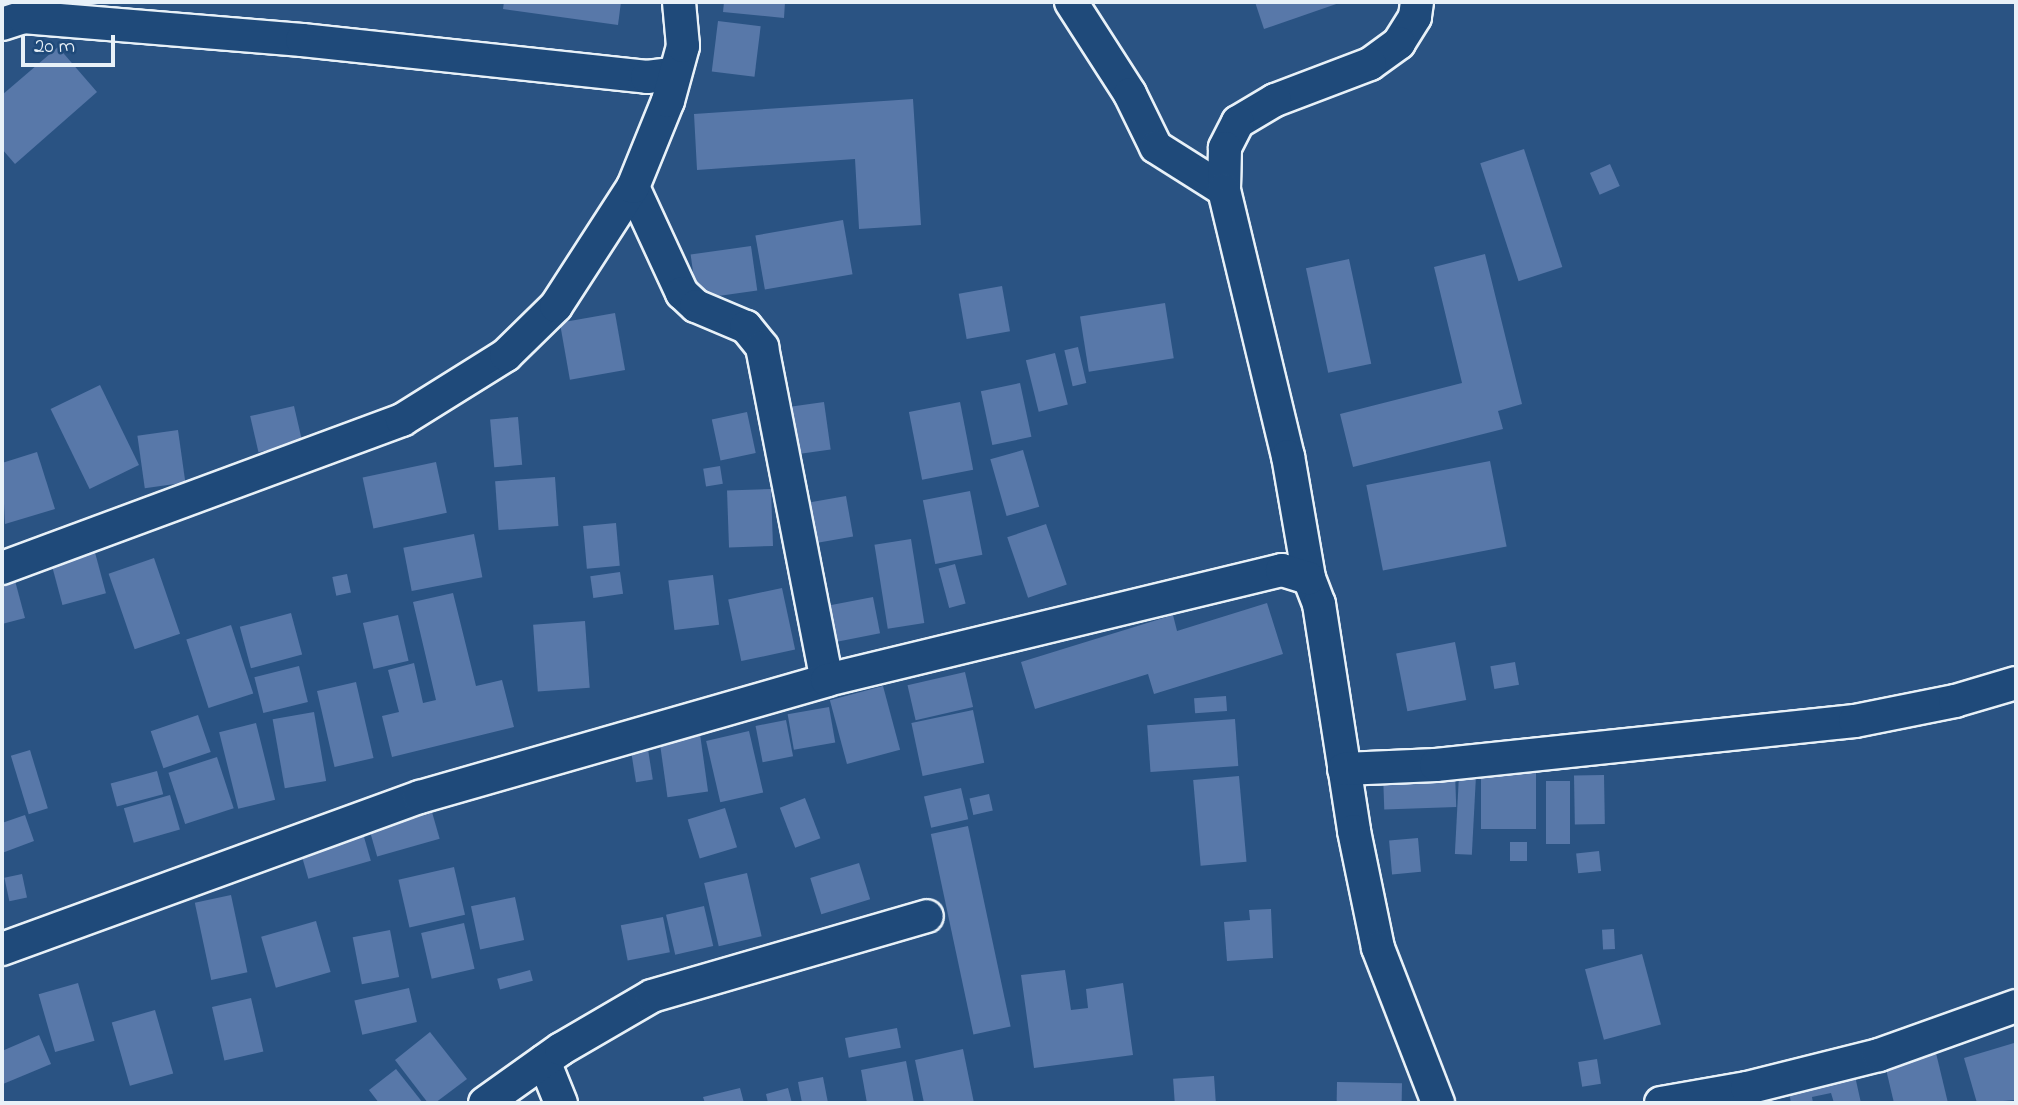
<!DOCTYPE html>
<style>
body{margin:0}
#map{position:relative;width:2018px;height:1105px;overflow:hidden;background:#2a5383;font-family:"Indie Flower",sans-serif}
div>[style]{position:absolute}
.building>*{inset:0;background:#5878a9;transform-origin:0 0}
.roads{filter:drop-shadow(2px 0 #e8f1f8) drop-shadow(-2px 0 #e8f1f8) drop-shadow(0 2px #e8f1f8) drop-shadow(0 -2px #e8f1f8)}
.minor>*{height:32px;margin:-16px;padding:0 16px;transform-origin:16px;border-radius:16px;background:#1f4a7a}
span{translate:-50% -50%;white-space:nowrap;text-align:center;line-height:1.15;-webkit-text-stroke:5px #1f4a7a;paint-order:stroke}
.frame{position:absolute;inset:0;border:4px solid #e8f1f8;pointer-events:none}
.scale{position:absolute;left:21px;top:35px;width:94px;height:32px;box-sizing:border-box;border:4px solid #e8f1f8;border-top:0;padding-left:9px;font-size:21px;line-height:24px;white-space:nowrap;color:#e8f1f8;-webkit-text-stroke:5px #1f4a7a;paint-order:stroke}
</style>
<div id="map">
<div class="building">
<i style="clip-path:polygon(504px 2px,621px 2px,618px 25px,503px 9px)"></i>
<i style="clip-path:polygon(724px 2px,785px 2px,784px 18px,723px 12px)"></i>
<i style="clip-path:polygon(1255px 2px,1342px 2px,1264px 29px)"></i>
<i style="left:718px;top:21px;width:43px;height:51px;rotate:7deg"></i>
<i style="clip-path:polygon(58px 47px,97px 92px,15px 164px,2px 149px,2px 95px)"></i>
<i style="clip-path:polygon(913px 99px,921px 225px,859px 229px,855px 159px,697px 170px,694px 114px)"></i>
<i style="left:1524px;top:149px;width:124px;height:46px;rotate:72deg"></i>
<i style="left:1610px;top:164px;width:24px;height:22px;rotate:66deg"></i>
<i style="left:843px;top:220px;width:55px;height:89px;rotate:80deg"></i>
<i style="left:751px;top:246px;width:45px;height:61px;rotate:82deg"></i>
<i style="clip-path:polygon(1485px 254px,1522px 404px,1498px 411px,1503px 429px,1353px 467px,1340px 414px,1462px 383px,1434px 267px)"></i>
<i style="left:1349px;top:259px;width:107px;height:44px;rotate:78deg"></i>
<i style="left:1002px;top:286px;width:46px;height:44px;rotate:80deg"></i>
<i style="left:1165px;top:303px;width:56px;height:86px;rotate:81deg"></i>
<i style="left:615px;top:313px;width:58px;height:56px;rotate:80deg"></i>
<i style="left:1078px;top:347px;width:37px;height:14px;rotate:77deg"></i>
<i style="left:1055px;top:353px;width:53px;height:30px;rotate:76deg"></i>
<i style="left:1020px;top:383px;width:55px;height:40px;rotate:78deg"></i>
<i style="left:100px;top:385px;width:89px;height:55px;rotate:64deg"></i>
<i style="left:824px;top:402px;width:48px;height:36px;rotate:82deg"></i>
<i style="left:960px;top:402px;width:69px;height:52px;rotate:79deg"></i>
<i style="left:294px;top:406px;width:37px;height:45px;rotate:77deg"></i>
<i style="left:747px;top:412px;width:42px;height:36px;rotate:78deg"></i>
<i style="left:518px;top:417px;width:48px;height:28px;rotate:85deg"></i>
<i style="left:178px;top:430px;width:53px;height:41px;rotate:82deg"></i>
<i style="left:1023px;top:450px;width:59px;height:34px;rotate:74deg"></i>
<i style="clip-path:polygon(37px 452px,55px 509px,5px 524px,2px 463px)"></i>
<i style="left:1490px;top:461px;width:87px;height:126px;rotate:79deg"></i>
<i style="left:436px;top:462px;width:52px;height:75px;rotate:78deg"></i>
<i style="left:720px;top:466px;width:18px;height:17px;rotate:81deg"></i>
<i style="left:555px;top:477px;width:49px;height:60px;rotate:86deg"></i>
<i style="left:771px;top:489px;width:57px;height:44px;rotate:88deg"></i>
<i style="left:970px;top:491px;width:65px;height:48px;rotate:79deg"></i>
<i style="left:846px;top:496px;width:41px;height:49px;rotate:80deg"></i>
<i style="left:616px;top:523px;width:43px;height:33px;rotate:85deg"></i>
<i style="left:1046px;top:524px;width:64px;height:41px;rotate:71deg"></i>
<i style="left:474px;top:534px;width:44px;height:72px;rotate:79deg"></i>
<i style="left:911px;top:539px;width:85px;height:37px;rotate:81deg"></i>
<i style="left:93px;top:545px;width:50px;height:45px;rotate:75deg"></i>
<i style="left:154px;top:558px;width:80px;height:48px;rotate:71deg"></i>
<i style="left:955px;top:564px;width:41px;height:17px;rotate:75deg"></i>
<i style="left:620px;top:572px;width:22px;height:30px;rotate:82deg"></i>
<i style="left:347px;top:574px;width:19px;height:15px;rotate:78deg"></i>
<i style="left:713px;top:575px;width:50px;height:45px;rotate:83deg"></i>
<i style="clip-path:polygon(14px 577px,25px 618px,2px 624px,2px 580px)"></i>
<i style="left:782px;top:588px;width:63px;height:55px;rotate:78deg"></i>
<i style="clip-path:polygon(453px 593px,476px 686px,502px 680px,514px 727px,392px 757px,382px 716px,399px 712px,388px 670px,414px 663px,423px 703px,436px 700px,413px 602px)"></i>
<i style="left:873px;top:597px;width:37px;height:53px;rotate:79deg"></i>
<i style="clip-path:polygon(1267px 603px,1283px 654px,1154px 694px,1148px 674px,1035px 709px,1021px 662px,1173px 615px,1177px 631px)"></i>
<i style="left:291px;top:613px;width:43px;height:53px;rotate:75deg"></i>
<i style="left:398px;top:615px;width:47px;height:36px;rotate:77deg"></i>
<i style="left:585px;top:621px;width:67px;height:52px;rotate:86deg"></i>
<i style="left:231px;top:625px;width:72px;height:47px;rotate:72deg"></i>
<i style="left:1455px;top:642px;width:59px;height:60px;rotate:79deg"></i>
<i style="left:1515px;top:662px;width:23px;height:25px;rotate:80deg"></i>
<i style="left:299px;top:666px;width:37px;height:46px;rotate:76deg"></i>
<i style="left:965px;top:672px;width:36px;height:59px;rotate:77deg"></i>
<i style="left:356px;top:682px;width:78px;height:40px;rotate:77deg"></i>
<i style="left:883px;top:686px;width:66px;height:55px;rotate:75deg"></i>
<i style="left:1226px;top:696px;width:15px;height:32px;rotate:86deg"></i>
<i style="left:829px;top:707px;width:36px;height:42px;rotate:80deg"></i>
<i style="left:973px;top:710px;width:54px;height:63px;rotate:78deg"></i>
<i style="left:314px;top:712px;width:70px;height:42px;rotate:80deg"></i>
<i style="left:198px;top:715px;width:39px;height:50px;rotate:71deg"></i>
<i style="left:1235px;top:719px;width:47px;height:88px;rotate:86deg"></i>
<i style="left:786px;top:720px;width:37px;height:31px;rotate:79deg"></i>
<i style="left:256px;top:723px;width:79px;height:38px;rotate:76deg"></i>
<i style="left:749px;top:731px;width:63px;height:44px;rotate:77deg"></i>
<i style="left:700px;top:734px;width:58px;height:41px;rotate:82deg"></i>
<i style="left:647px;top:743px;width:37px;height:17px;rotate:81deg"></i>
<i style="left:30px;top:750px;width:61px;height:20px;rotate:73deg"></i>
<i style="left:217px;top:757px;width:54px;height:51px;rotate:72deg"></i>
<i style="left:1481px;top:767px;width:55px;height:62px"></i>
<i style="left:157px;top:771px;width:24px;height:48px;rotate:75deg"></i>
<i style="left:1455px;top:772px;width:35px;height:72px;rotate:88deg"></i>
<i style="left:1459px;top:775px;width:17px;height:79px;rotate:3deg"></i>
<i style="left:1604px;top:775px;width:49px;height:30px;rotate:89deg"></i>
<i style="left:1239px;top:776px;width:86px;height:46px;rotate:85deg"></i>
<i style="left:1546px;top:781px;width:24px;height:63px"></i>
<i style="left:961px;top:788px;width:32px;height:38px;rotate:77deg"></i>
<i style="left:989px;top:794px;width:17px;height:20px;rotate:77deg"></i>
<i style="left:170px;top:795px;width:36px;height:48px;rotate:74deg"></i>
<i style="left:805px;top:798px;width:43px;height:27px;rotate:69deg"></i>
<i style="left:430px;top:805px;width:35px;height:65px;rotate:74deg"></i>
<i style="left:725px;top:808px;width:41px;height:39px;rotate:73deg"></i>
<i style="clip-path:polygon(25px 815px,34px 841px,2px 853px,2px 823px)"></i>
<i style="left:968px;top:826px;width:205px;height:38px;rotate:78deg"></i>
<i style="left:362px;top:830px;width:32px;height:65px;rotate:74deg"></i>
<i style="left:1418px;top:838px;width:34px;height:29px;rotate:85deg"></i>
<i style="left:1510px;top:842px;width:17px;height:19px"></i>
<i style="left:1599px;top:851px;width:20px;height:23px;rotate:84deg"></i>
<i style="left:859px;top:863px;width:38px;height:51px;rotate:73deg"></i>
<i style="left:454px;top:867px;width:49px;height:57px;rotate:77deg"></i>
<i style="left:747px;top:873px;width:65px;height:44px;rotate:77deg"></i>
<i style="left:22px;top:874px;width:24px;height:18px;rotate:78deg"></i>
<i style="left:231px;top:895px;width:79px;height:37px;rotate:78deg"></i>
<i style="left:515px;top:897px;width:44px;height:45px;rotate:78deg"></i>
<i style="left:704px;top:906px;width:41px;height:39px;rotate:77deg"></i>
<i style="clip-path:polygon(1271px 909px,1273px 958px,1227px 961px,1224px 922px,1250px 920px,1249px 910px)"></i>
<i style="left:663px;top:917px;width:36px;height:43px;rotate:79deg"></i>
<i style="left:316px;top:921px;width:53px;height:57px;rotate:74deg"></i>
<i style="left:464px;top:923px;width:47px;height:44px;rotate:77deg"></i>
<i style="left:1614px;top:929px;width:20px;height:12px;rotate:87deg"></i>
<i style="left:390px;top:930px;width:48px;height:38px;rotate:79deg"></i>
<i style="left:1642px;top:954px;width:73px;height:59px;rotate:75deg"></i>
<i style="left:530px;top:970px;width:11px;height:34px;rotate:75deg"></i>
<i style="clip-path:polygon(1065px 970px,1071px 1010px,1088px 1008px,1086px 989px,1123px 983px,1133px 1055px,1034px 1068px,1021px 975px)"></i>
<i style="left:78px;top:983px;width:60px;height:41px;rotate:74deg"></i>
<i style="left:409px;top:988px;width:35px;height:56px;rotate:77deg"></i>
<i style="left:251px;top:998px;width:55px;height:40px;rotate:77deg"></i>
<i style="left:155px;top:1010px;width:66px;height:45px;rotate:74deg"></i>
<i style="left:897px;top:1028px;width:20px;height:53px;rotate:79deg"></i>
<i style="clip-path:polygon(430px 1032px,467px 1079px,435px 1103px,428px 1103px,395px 1060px)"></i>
<i style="clip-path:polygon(39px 1035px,51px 1064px,3px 1084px,2px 1051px)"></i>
<i style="clip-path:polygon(2014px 1043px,2016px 1100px,1977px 1103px,1964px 1058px)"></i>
<i style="clip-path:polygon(963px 1049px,974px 1103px,924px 1103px,915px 1060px)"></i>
<i style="clip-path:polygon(1936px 1053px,1948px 1103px,1894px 1103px,1885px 1065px)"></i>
<i style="left:1597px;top:1059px;width:25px;height:19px;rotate:81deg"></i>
<i style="clip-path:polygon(906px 1061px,914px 1103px,867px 1103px,861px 1070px)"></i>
<i style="clip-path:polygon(396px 1069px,423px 1103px,379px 1103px,369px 1090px)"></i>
<i style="left:1214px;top:1076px;width:27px;height:41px;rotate:86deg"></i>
<i style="clip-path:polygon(1855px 1076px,1861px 1103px,1834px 1103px,1831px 1093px,1812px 1097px,1813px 1103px,1791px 1103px,1789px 1092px)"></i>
<i style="clip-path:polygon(823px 1077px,828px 1103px,802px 1103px,798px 1082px)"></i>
<i style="left:1337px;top:1082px;width:65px;height:21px;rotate:1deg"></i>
<i style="clip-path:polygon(740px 1088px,744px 1103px,705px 1103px,703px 1097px)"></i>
<i style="clip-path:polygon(788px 1088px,792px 1103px,768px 1103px,766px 1094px)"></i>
</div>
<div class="roads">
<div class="minor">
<i style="left:1071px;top:2px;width:109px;rotate:57.3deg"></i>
<i style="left:1130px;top:94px;width:59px;rotate:63.9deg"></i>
<i style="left:1156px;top:147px;width:80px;rotate:32.3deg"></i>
<i style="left:1417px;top:2px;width:15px;rotate:98deg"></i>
<i style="left:1415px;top:17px;width:31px;rotate:122deg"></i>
<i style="left:1399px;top:43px;width:36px;rotate:144deg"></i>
<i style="left:1370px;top:64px;width:102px;rotate:159.2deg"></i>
<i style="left:1275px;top:100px;width:43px;rotate:149.3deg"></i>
<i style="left:1238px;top:122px;width:29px;rotate:117deg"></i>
<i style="left:1225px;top:148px;width:42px;rotate:91.4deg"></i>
<i style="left:1224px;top:190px;width:274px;rotate:76.5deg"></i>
<i style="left:1288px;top:456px;width:124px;rotate:80.2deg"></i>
<i style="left:1309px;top:578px;width:28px;rotate:69deg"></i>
<i style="left:1319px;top:604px;width:230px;rotate:81.2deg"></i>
<i style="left:1354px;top:831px;width:119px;rotate:78.4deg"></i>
<i style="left:1378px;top:948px;width:166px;rotate:68.8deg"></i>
<i style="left:2px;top:24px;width:22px;rotate:-18deg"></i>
<i style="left:23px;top:17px;width:280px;rotate:4.7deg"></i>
<i style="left:302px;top:40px;width:347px;rotate:6.1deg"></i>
<i style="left:647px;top:77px;width:25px;rotate:-7deg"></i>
<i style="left:633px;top:187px;width:117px;rotate:65.2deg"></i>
<i style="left:682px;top:293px;width:19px;rotate:43deg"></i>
<i style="left:696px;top:306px;width:54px;rotate:22.8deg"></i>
<i style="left:746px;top:327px;width:26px;rotate:51deg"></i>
<i style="left:762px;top:347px;width:339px;rotate:79deg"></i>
<i style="left:2px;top:568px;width:427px;rotate:-20.3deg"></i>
<i style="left:402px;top:420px;width:123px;rotate:-32deg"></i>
<i style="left:506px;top:355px;width:70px;rotate:-44.4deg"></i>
<i style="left:556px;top:306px;width:142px;rotate:-57.1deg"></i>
<i style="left:633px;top:187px;width:93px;rotate:-67.9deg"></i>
<i style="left:668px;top:101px;width:57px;rotate:-74.7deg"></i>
<i style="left:683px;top:46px;width:44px;rotate:-95.2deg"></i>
<i style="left:1344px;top:769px;width:92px;rotate:-2.5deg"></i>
<i style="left:1436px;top:765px;width:421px;rotate:-6deg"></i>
<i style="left:1855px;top:721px;width:102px;rotate:-11.3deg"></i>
<i style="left:1955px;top:701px;width:64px;rotate:-16.4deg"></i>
<i style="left:2px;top:949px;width:445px;rotate:-20deg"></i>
<i style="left:420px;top:797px;width:423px;rotate:-16deg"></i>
<i style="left:827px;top:680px;width:468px;rotate:-13.6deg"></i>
<i style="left:1282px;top:570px;width:28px;rotate:17deg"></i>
<i style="left:544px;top:1061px;width:45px;rotate:68deg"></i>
<i style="left:485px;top:1103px;width:93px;rotate:-35.4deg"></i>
<i style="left:561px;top:1049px;width:105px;rotate:-30.2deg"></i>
<i style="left:652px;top:996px;width:286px;rotate:-16.2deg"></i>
<i style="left:1661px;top:1103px;width:87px;rotate:-9.9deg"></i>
<i style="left:1747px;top:1088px;width:136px;rotate:-14deg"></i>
<i style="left:1879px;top:1055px;width:145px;rotate:-19.7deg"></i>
</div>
</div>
<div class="frame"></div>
<div class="scale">20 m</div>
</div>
